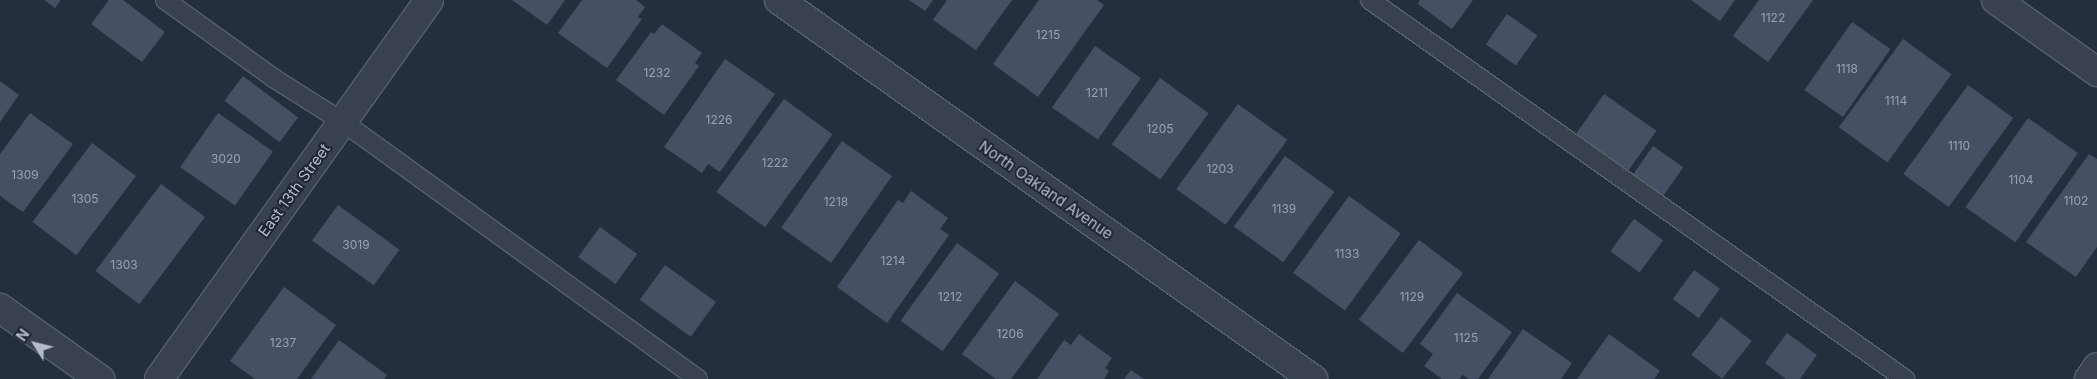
<!DOCTYPE html>
<style>
body{margin:0}
#map{position:relative;width:2097px;height:379px;overflow:hidden;background:#242f3e;font-family:Inter,sans-serif}
div>[style]{position:absolute}
.building>*{inset:0;background:#455162;transform-origin:0 0}
.roads{filter:drop-shadow(1px 0 #565f6c) drop-shadow(-1px 0 #565f6c) drop-shadow(0 1px #565f6c) drop-shadow(0 -1px #565f6c)}
.service>*{height:18px;margin:-9px;padding:0 9px;transform-origin:9px;border-radius:9px;background:#38414e}
.minor>*{height:28px;margin:-14px;padding:0 14px;transform-origin:14px;border-radius:14px;background:#38414e}
span{translate:-50% -50%;white-space:nowrap;text-align:center;line-height:1.15;-webkit-text-stroke:4px #1d2633;paint-order:stroke}
.number-label{font-size:12px;color:#98a1af}
.number-label span{-webkit-text-stroke-width:0}
.street-label{font-size:15px;color:#b4bcc9}
.north{position:absolute;left:10px;top:319px;width:50px;height:50px;-webkit-text-stroke:4px #1d2633;paint-order:stroke;rotate:306deg;font-size:14px;font-weight:700;line-height:20px;text-align:center;color:#b4bcc9}
.north::after{content:'';display:block;margin:auto;width:18px;height:22px;background:#b4bcc9;clip-path:polygon(50% 0,100% 100%,50% 72%,0 100%)}
</style>
<div id="map">
<div class="building">
<i style="clip-path:polygon(44px 0,61px 0,55px 8px)"></i>
<i style="clip-path:polygon(109px 0,123px 0,165px 32px,142px 62px,91px 24px)"></i>
<i style="clip-path:polygon(512px 0,565px 0,547px 25px)"></i>
<i style="clip-path:polygon(582px 0,636px 0,645px 7px,638px 17px,642px 19px,607px 68px,558px 33px)"></i>
<i style="clip-path:polygon(909px 0,933px 0,925px 11px)"></i>
<i style="clip-path:polygon(947px 0,1012px 0,976px 50px,933px 20px)"></i>
<i style="clip-path:polygon(1039px 0,1097px 0,1104px 5px,1038px 97px,993px 64px)"></i>
<i style="clip-path:polygon(1420px 0,1473px 0,1452px 29px,1418px 4px)"></i>
<i style="clip-path:polygon(1691px 0,1735px 0,1720px 21px)"></i>
<i style="clip-path:polygon(1759px 0,1813px 0,1768px 62px,1733px 36px)"></i>
<i style="left:1507px;top:14px;width:37px;height:37px;rotate:35deg"></i>
<i style="left:1852px;top:22px;width:47px;height:83px;rotate:35deg"></i>
<i style="clip-path:polygon(662px 24px,702px 53px,695px 63px,699px 66px,664px 115px,616px 80px,651px 32px,654px 34px)"></i>
<i style="left:1903px;top:39px;width:60px;height:109px;rotate:36deg"></i>
<i style="left:1095px;top:46px;width:56px;height:75px;rotate:35deg"></i>
<i style="clip-path:polygon(725px 59px,775px 94px,720px 172px,708px 164px,702px 173px,664px 147px)"></i>
<i style="left:243px;top:76px;width:69px;height:31px;rotate:37deg"></i>
<i style="left:1160px;top:78px;width:60px;height:82px;rotate:36deg"></i>
<i style="clip-path:polygon(0 81px,19px 95px,0 122px)"></i>
<i style="left:1968px;top:85px;width:56px;height:110px;rotate:36deg"></i>
<i style="left:1604px;top:94px;width:64px;height:49px;rotate:35deg"></i>
<i style="left:784px;top:99px;width:60px;height:115px;rotate:36deg"></i>
<i style="left:1238px;top:104px;width:61px;height:105px;rotate:36deg"></i>
<i style="clip-path:polygon(30px 113px,73px 144px,23px 212px,0 196px,0 154px)"></i>
<i style="left:218px;top:113px;width:67px;height:66px;rotate:35deg"></i>
<i style="left:2028px;top:118px;width:61px;height:109px;rotate:35deg"></i>
<i style="left:842px;top:141px;width:61px;height:106px;rotate:35deg"></i>
<i style="left:92px;top:143px;width:55px;height:99px;rotate:37deg"></i>
<i style="left:1653px;top:146px;width:37px;height:37px;rotate:35deg"></i>
<i style="clip-path:polygon(2089px 154px,2097px 159px,2097px 247px,2076px 277px,2026px 242px)"></i>
<i style="left:1285px;top:156px;width:61px;height:87px;rotate:36deg"></i>
<i style="left:161px;top:184px;width:55px;height:109px;rotate:37deg"></i>
<i style="clip-path:polygon(911px 191px,948px 218px,940px 229px,949px 235px,887px 323px,837px 287px,898px 200px,903px 203px)"></i>
<i style="left:1349px;top:196px;width:64px;height:95px;rotate:36deg"></i>
<i style="left:338px;top:205px;width:76px;height:44px;rotate:36deg"></i>
<i style="left:1634px;top:219px;width:36px;height:40px;rotate:36deg"></i>
<i style="left:600px;top:227px;width:46px;height:37px;rotate:36deg"></i>
<i style="left:1419px;top:240px;width:55px;height:100px;rotate:37deg"></i>
<i style="left:957px;top:243px;width:52px;height:96px;rotate:36deg"></i>
<i style="left:665px;top:265px;width:63px;height:43px;rotate:36deg"></i>
<i style="left:1694px;top:270px;width:32px;height:36px;rotate:36deg"></i>
<i style="clip-path:polygon(1015px 281px,1059px 314px,1011px 379px,996px 379px,962px 354px)"></i>
<i style="clip-path:polygon(284px 287px,336px 325px,297px 379px,255px 379px,230px 361px)"></i>
<i style="clip-path:polygon(1457px 293px,1512px 332px,1478px 379px,1469px 379px,1463px 375px,1459px 379px,1442px 379px,1424px 366px,1433px 354px,1420px 344px)"></i>
<i style="left:1721px;top:317px;width:39px;height:48px;rotate:38deg"></i>
<i style="clip-path:polygon(1523px 329px,1572px 363px,1561px 379px,1488px 379px)"></i>
<i style="clip-path:polygon(1787px 333px,1817px 355px,1800px 379px,1786px 379px,1765px 363px)"></i>
<i style="clip-path:polygon(1079px 334px,1112px 358px,1105px 368px,1109px 371px,1104px 379px,1037px 379px,1064px 340px,1071px 345px)"></i>
<i style="clip-path:polygon(1609px 334px,1660px 371px,1654px 379px,1577px 379px)"></i>
<i style="clip-path:polygon(339px 340px,387px 375px,384px 379px,311px 379px)"></i>
<i style="clip-path:polygon(1131px 370px,1144px 379px,1124px 379px)"></i>
</div>
<div class="roads">
<div class="service">
<i style="left:165px;top:0;width:135px;rotate:35.7deg"></i>
<i style="left:275px;top:79px;width:80px;rotate:32.3deg"></i>
<i style="left:343px;top:122px;width:438px;rotate:35.9deg"></i>
<i style="left:1370px;top:0;width:656px;rotate:35.31deg"></i>
</div>
<div class="minor">
<i style="left:779px;top:0;width:655px;rotate:35.36deg"></i>
<i style="left:1996px;top:0;width:124px;rotate:35.5deg"></i>
<i style="left:0;top:308px;width:123px;rotate:35.4deg"></i>
<i style="left:159px;top:379px;width:465px;rotate:-54.5deg"></i>
<i style="left:2089px;top:379px;width:14px;rotate:-56deg"></i>
</div>
</div>
<div class="number-label">
<span style="left:1773px;top:18px">1122</span>
<span style="left:1048px;top:35px">1215</span>
<span style="left:1847px;top:69px">1118</span>
<span style="left:657px;top:73px">1232</span>
<span style="left:1097px;top:93px">1211</span>
<span style="left:1896px;top:101px">1114</span>
<span style="left:719px;top:120px">1226</span>
<span style="left:1160px;top:129px">1205</span>
<span style="left:1959px;top:146px">1110</span>
<span style="left:226px;top:159px">3020</span>
<span style="left:775px;top:163px">1222</span>
<span style="left:1220px;top:169px">1203</span>
<span style="left:25px;top:175px">1309</span>
<span style="left:2021px;top:180px">1104</span>
<span style="left:85px;top:199px">1305</span>
<span style="left:2076px;top:201px">1102</span>
<span style="left:836px;top:202px">1218</span>
<span style="left:1284px;top:209px">1139</span>
<span style="left:356px;top:245px">3019</span>
<span style="left:1347px;top:254px">1133</span>
<span style="left:893px;top:261px">1214</span>
<span style="left:124px;top:265px">1303</span>
<span style="left:950px;top:297px">1212</span>
<span style="left:1412px;top:297px">1129</span>
<span style="left:1010px;top:334px">1206</span>
<span style="left:1466px;top:338px">1125</span>
<span style="left:283px;top:343px">1237</span>
</div>
<div class="street-label">
<span style="left:294px;top:190px;rotate:-54deg">East 13th Street</span>
<span style="left:1046px;top:190px;rotate:35deg">North Oakland Avenue</span>
</div>
<div class="north">N</div>
</div>
